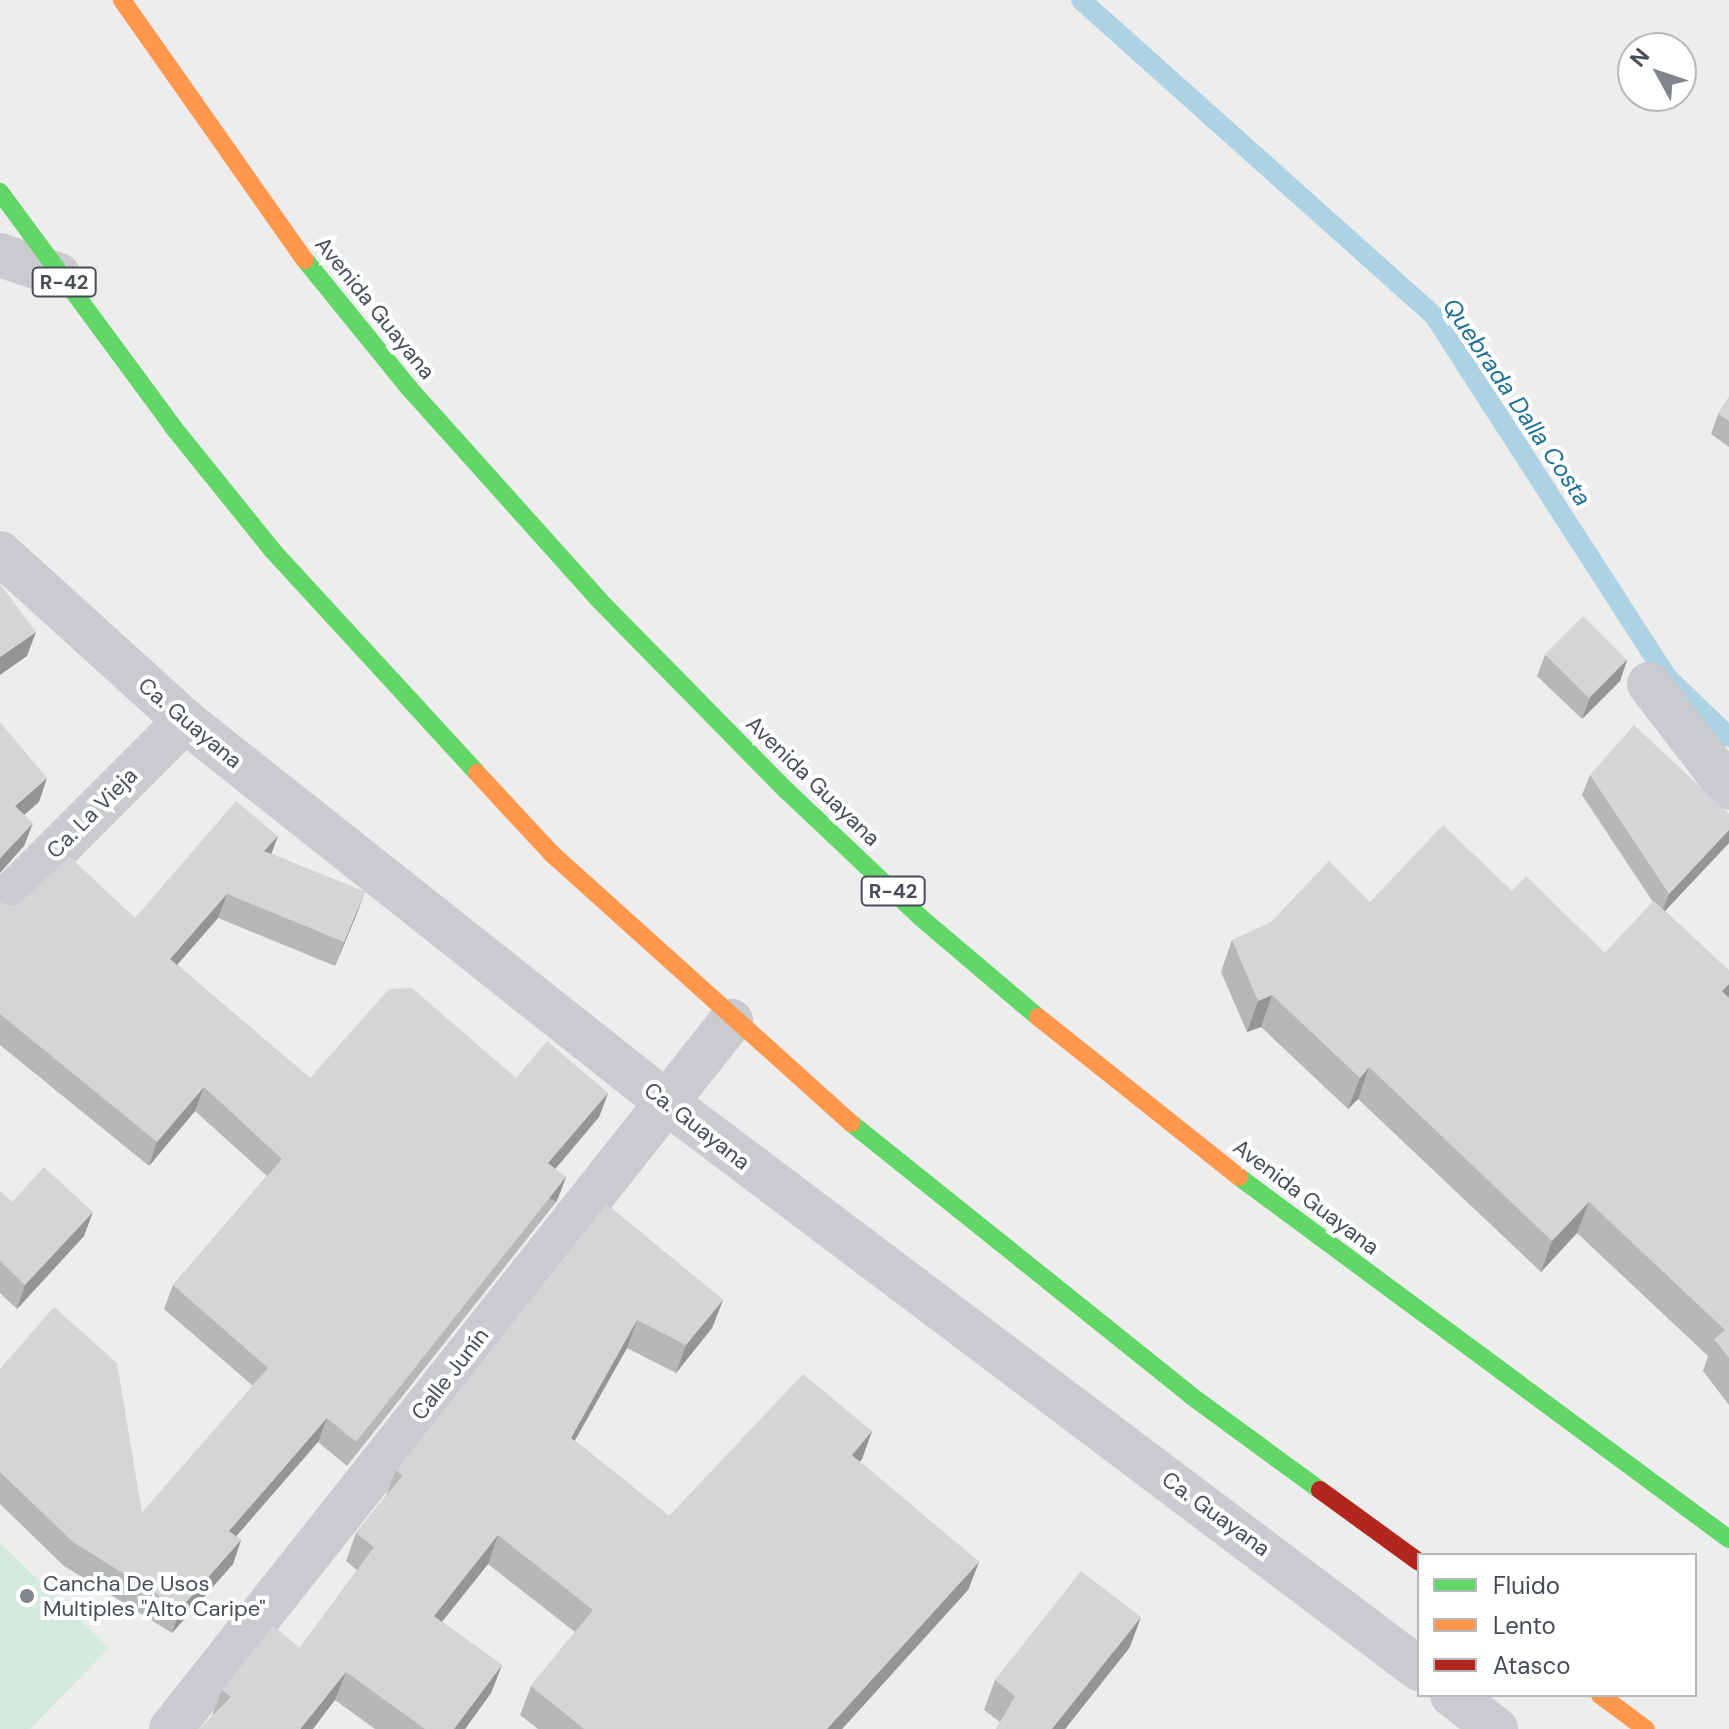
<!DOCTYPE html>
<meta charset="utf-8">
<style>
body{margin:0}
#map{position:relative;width:1729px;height:1729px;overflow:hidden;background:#ededed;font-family:"DM Sans",sans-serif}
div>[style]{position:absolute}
.green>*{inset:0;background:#d3eade}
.stream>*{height:20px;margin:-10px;padding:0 10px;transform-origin:10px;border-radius:10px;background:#acd2e4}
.street>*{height:44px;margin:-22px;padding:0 22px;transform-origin:22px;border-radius:22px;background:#c9cbce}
.fast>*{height:18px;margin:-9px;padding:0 9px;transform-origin:9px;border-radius:9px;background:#63d668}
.slow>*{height:18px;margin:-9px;padding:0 9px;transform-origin:9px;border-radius:9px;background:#ff974d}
.jam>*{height:18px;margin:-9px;padding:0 9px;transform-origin:9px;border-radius:9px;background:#b3261e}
.wall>*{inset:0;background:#b7b7b9}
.shaded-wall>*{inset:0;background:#959596;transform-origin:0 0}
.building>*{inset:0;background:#d5d5d7;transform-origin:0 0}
.dots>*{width:22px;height:22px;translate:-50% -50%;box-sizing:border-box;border:4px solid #fff;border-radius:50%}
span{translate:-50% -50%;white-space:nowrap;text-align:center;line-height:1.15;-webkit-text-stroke:8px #fff;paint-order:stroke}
.shield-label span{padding:2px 6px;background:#fff;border:2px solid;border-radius:6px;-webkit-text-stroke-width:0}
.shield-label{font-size:20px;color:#464d57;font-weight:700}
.street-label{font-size:22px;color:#464d57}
.poi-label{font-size:22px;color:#464d57}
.left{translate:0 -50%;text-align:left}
.water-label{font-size:24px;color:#1c6f94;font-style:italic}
.legend{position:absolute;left:1417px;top:1553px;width:280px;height:144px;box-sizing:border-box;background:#fff;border:2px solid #b5b8bc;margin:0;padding:10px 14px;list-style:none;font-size:24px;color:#464d57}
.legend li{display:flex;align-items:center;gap:16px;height:40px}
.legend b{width:40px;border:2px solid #b5b8bc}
.north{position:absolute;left:1617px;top:32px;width:80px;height:80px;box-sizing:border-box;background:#fff;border:2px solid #b5b8bc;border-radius:50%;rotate:310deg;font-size:22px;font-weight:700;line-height:32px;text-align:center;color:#464d57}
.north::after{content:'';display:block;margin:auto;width:28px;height:36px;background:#80858c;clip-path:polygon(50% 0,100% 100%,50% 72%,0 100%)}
</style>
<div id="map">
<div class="green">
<i style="clip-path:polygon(0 1543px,109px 1648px,30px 1729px,0 1729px)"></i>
</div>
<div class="stream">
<i style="left:1081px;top:0;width:475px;rotate:41.8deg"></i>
<i style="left:1435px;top:317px;width:430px;rotate:57.2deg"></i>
<i style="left:1668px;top:678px;width:85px;rotate:44deg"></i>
</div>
<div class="street">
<i style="left:0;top:255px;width:62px;rotate:18.7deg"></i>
<i style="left:0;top:553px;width:250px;rotate:42.2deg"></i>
<i style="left:185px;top:721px;width:614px;rotate:38.38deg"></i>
<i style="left:666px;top:1102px;width:943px;rotate:36.98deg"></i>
<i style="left:1649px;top:684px;width:131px;rotate:52.4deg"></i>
<i style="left:0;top:906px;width:262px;rotate:-45deg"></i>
<i style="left:1452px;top:1695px;width:56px;rotate:37.7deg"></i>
<i style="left:171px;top:1729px;width:903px;rotate:-51.66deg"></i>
</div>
<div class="fast">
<i style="left:0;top:192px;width:292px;rotate:53.6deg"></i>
<i style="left:173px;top:427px;width:159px;rotate:51.1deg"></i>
<i style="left:273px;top:551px;width:301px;rotate:47.4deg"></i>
<i style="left:305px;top:260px;width:165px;rotate:50.9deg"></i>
<i style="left:409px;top:388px;width:285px;rotate:48.1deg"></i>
<i style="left:599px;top:600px;width:269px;rotate:45.5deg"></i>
<i style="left:788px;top:792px;width:182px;rotate:43.4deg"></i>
<i style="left:920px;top:917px;width:155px;rotate:40.3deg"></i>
<i style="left:851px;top:1123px;width:435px;rotate:38.7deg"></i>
<i style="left:1190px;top:1395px;width:161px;rotate:36.2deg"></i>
<i style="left:1239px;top:1177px;width:609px;rotate:36.46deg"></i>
</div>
<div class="slow">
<i style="left:122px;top:0;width:318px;rotate:54.9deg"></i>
<i style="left:477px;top:773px;width:109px;rotate:47.2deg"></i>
<i style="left:551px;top:853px;width:404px;rotate:42deg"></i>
<i style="left:1038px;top:1017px;width:257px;rotate:38.5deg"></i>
<i style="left:1600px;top:1695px;width:57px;rotate:36.5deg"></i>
</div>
<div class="jam">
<i style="left:1320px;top:1490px;width:122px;rotate:36deg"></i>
</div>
<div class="wall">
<i style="clip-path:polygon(1729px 397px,1729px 447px,1711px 434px,1718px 414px)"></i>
<i style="clip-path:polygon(1545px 655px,1627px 660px,1620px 681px,1582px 719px,1537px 676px)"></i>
<i style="clip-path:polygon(1590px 775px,1729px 814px,1729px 843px,1665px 911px,1729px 971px,1729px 1405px,1703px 1371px,1708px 1356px,1577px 1233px,1541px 1272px,1358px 1099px,1348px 1109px,1261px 1027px,1247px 1032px,1221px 972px,1232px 940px,1370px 902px,1512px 891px,1605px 953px,1653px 902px,1582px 795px)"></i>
<i style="clip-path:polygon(278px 836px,271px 854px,365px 892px,335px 966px,218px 918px,177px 965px,310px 1078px,516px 1078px,608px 1093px,599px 1117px,555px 1169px,566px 1177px,557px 1201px,347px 1466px,318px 1442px,236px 1536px,241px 1540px,233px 1564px,172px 1633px,64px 1566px,0 1504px,0 1369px,142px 1513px,253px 1386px,164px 1309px,173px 1285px,267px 1176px,195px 1111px,149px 1166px,0 1045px,0 902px,16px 906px,135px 918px)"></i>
<i style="clip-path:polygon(0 1191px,12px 1202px,84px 1236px,17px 1309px,0 1293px)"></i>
<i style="clip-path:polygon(606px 1204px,723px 1300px,712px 1328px,676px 1373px,627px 1348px,575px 1441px,669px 1516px,872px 1431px,862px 1459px,860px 1462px,979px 1562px,968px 1590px,842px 1729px,538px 1729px,520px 1715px,531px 1686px,575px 1632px,488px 1564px,442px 1622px,502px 1665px,491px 1693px,465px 1729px,375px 1729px,335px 1700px,212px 1716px,222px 1690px,300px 1648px,357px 1570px,346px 1561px,356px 1533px,386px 1496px,396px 1470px)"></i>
<i style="clip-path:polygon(1130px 1647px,1065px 1729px,996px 1729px,1000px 1722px,984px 1710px,995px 1680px)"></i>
</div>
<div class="shaded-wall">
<i style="clip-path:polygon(36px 632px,27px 656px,0 675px,0 657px)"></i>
<i style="clip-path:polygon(1627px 660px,1620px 681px,1582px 719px,1590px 698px)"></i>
<i style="clip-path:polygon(47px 778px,39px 802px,7px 830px,15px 806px)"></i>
<i style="clip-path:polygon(33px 823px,24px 846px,0 873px,0 858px)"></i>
<i style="clip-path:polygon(1729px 830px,1729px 843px,1661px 915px,1669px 894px)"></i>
<i style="clip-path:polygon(278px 836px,269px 860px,264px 851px)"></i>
<i style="clip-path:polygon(365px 892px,356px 916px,335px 966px,344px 942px)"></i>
<i style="clip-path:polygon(227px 894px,218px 918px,161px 983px,170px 959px)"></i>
<i style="clip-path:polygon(1729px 984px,1729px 995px,1724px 1009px,1722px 991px)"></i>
<i style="clip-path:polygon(1272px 995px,1261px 1027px,1247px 1032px,1258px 1001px)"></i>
<i style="clip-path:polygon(1369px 1067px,1358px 1099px,1348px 1109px,1360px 1078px)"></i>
<i style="clip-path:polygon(204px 1087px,195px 1111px,149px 1166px,157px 1142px)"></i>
<i style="clip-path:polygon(608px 1093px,599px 1117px,540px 1187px,548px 1163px)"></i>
<i style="left:566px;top:1177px;width:26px;height:338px;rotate:111deg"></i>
<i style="clip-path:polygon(1589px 1202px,1577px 1233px,1541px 1272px,1552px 1241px)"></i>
<i style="clip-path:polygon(93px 1212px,84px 1236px,17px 1309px,25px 1285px)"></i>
<i style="clip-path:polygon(723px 1300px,712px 1328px,676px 1373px,686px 1345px)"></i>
<i style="clip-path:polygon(637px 1320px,627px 1348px,560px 1466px,571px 1438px)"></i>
<i style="clip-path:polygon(327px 1418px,318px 1442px,220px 1555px,229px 1531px)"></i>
<i style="clip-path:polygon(872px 1431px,862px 1459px,841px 1483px,852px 1455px)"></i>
<i style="clip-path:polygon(498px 1535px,488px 1564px,424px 1644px,434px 1616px)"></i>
<i style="clip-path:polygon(241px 1540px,233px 1564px,172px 1633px,180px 1609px)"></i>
<i style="clip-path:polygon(979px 1562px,968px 1590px,842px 1729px,827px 1729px)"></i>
<i style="clip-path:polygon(1141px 1617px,1130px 1647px,1065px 1729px,1052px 1729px)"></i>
<i style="clip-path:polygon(502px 1665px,491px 1693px,465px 1729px,454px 1729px)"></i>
<i style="clip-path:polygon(346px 1672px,335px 1700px,313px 1729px,300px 1729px)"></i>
</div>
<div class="building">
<i style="clip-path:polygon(1729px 397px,1729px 421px,1718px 414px)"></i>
<i style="clip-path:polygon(0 584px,36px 632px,0 657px)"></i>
<i style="left:1583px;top:616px;width:62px;height:54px;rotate:45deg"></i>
<i style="clip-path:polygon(0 722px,47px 778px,15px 806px,33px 823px,0 858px)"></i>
<i style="clip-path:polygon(1634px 725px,1729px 814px,1729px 830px,1669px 894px,1590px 775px)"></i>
<i style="clip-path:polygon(236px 801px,278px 836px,264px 851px,365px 892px,344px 942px,227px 894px,170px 959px,310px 1078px,389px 989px,412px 988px,516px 1078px,547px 1041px,608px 1093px,548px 1163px,566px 1177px,356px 1442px,327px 1418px,229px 1531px,241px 1540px,180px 1609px,73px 1542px,0 1472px,0 1369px,54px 1307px,117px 1363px,142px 1513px,268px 1368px,173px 1285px,282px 1159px,204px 1087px,157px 1142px,0 1014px,0 902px,16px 906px,70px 857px,135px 918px)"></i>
<i style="clip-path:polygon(1443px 825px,1512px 891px,1526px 876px,1605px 953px,1654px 901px,1729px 971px,1729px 984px,1722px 991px,1729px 998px,1729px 1358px,1714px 1339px,1725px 1330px,1589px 1202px,1552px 1241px,1369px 1067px,1360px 1078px,1272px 995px,1258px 1001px,1232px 940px,1271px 922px,1329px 861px,1370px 902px)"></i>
<i style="clip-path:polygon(44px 1167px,93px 1212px,25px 1285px,0 1261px,0 1191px,12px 1202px)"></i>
<i style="clip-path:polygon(606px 1204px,723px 1300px,686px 1345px,637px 1320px,571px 1438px,669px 1516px,803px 1374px,872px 1431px,852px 1455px,979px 1562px,827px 1729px,584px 1729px,531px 1686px,593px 1610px,498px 1535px,434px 1616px,502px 1665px,454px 1729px,425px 1729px,346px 1672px,300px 1729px,199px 1729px,231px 1697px,222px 1690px,273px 1626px,300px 1648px,374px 1547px,356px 1533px,402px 1476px,396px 1470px)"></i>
<i style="clip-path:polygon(1081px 1571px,1141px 1617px,1052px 1729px,996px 1729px,1015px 1696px,995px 1680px)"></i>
</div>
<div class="dots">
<i style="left:27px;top:1596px;background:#80858c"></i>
</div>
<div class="shield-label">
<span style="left:64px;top:282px">R-42</span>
<span style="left:893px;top:891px">R-42</span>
</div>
<div class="street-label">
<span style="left:375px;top:308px;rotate:51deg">Avenida Guayana</span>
<span style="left:190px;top:723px;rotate:40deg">Ca. Guayana</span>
<span style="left:813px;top:781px;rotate:44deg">Avenida Guayana</span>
<span style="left:92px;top:813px;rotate:-45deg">Ca. La Vieja</span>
<span style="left:697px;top:1126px;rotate:38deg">Ca. Guayana</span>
<span style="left:1306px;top:1197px;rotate:37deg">Avenida Guayana</span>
<span style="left:450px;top:1374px;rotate:-52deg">Calle Junín</span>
<span style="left:1216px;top:1514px;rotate:36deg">Ca. Guayana</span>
</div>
<div class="poi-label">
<span class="left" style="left:43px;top:1596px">Cancha De Usos<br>Multiples "Alto Caripe"</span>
</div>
<div class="water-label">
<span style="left:1517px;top:402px;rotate:56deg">Quebrada Dalla Costa</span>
</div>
<ul class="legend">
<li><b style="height:10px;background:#63d668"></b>Fluido</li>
<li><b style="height:10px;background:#ff974d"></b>Lento</li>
<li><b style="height:10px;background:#b3261e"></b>Atasco</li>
</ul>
<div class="north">N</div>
</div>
